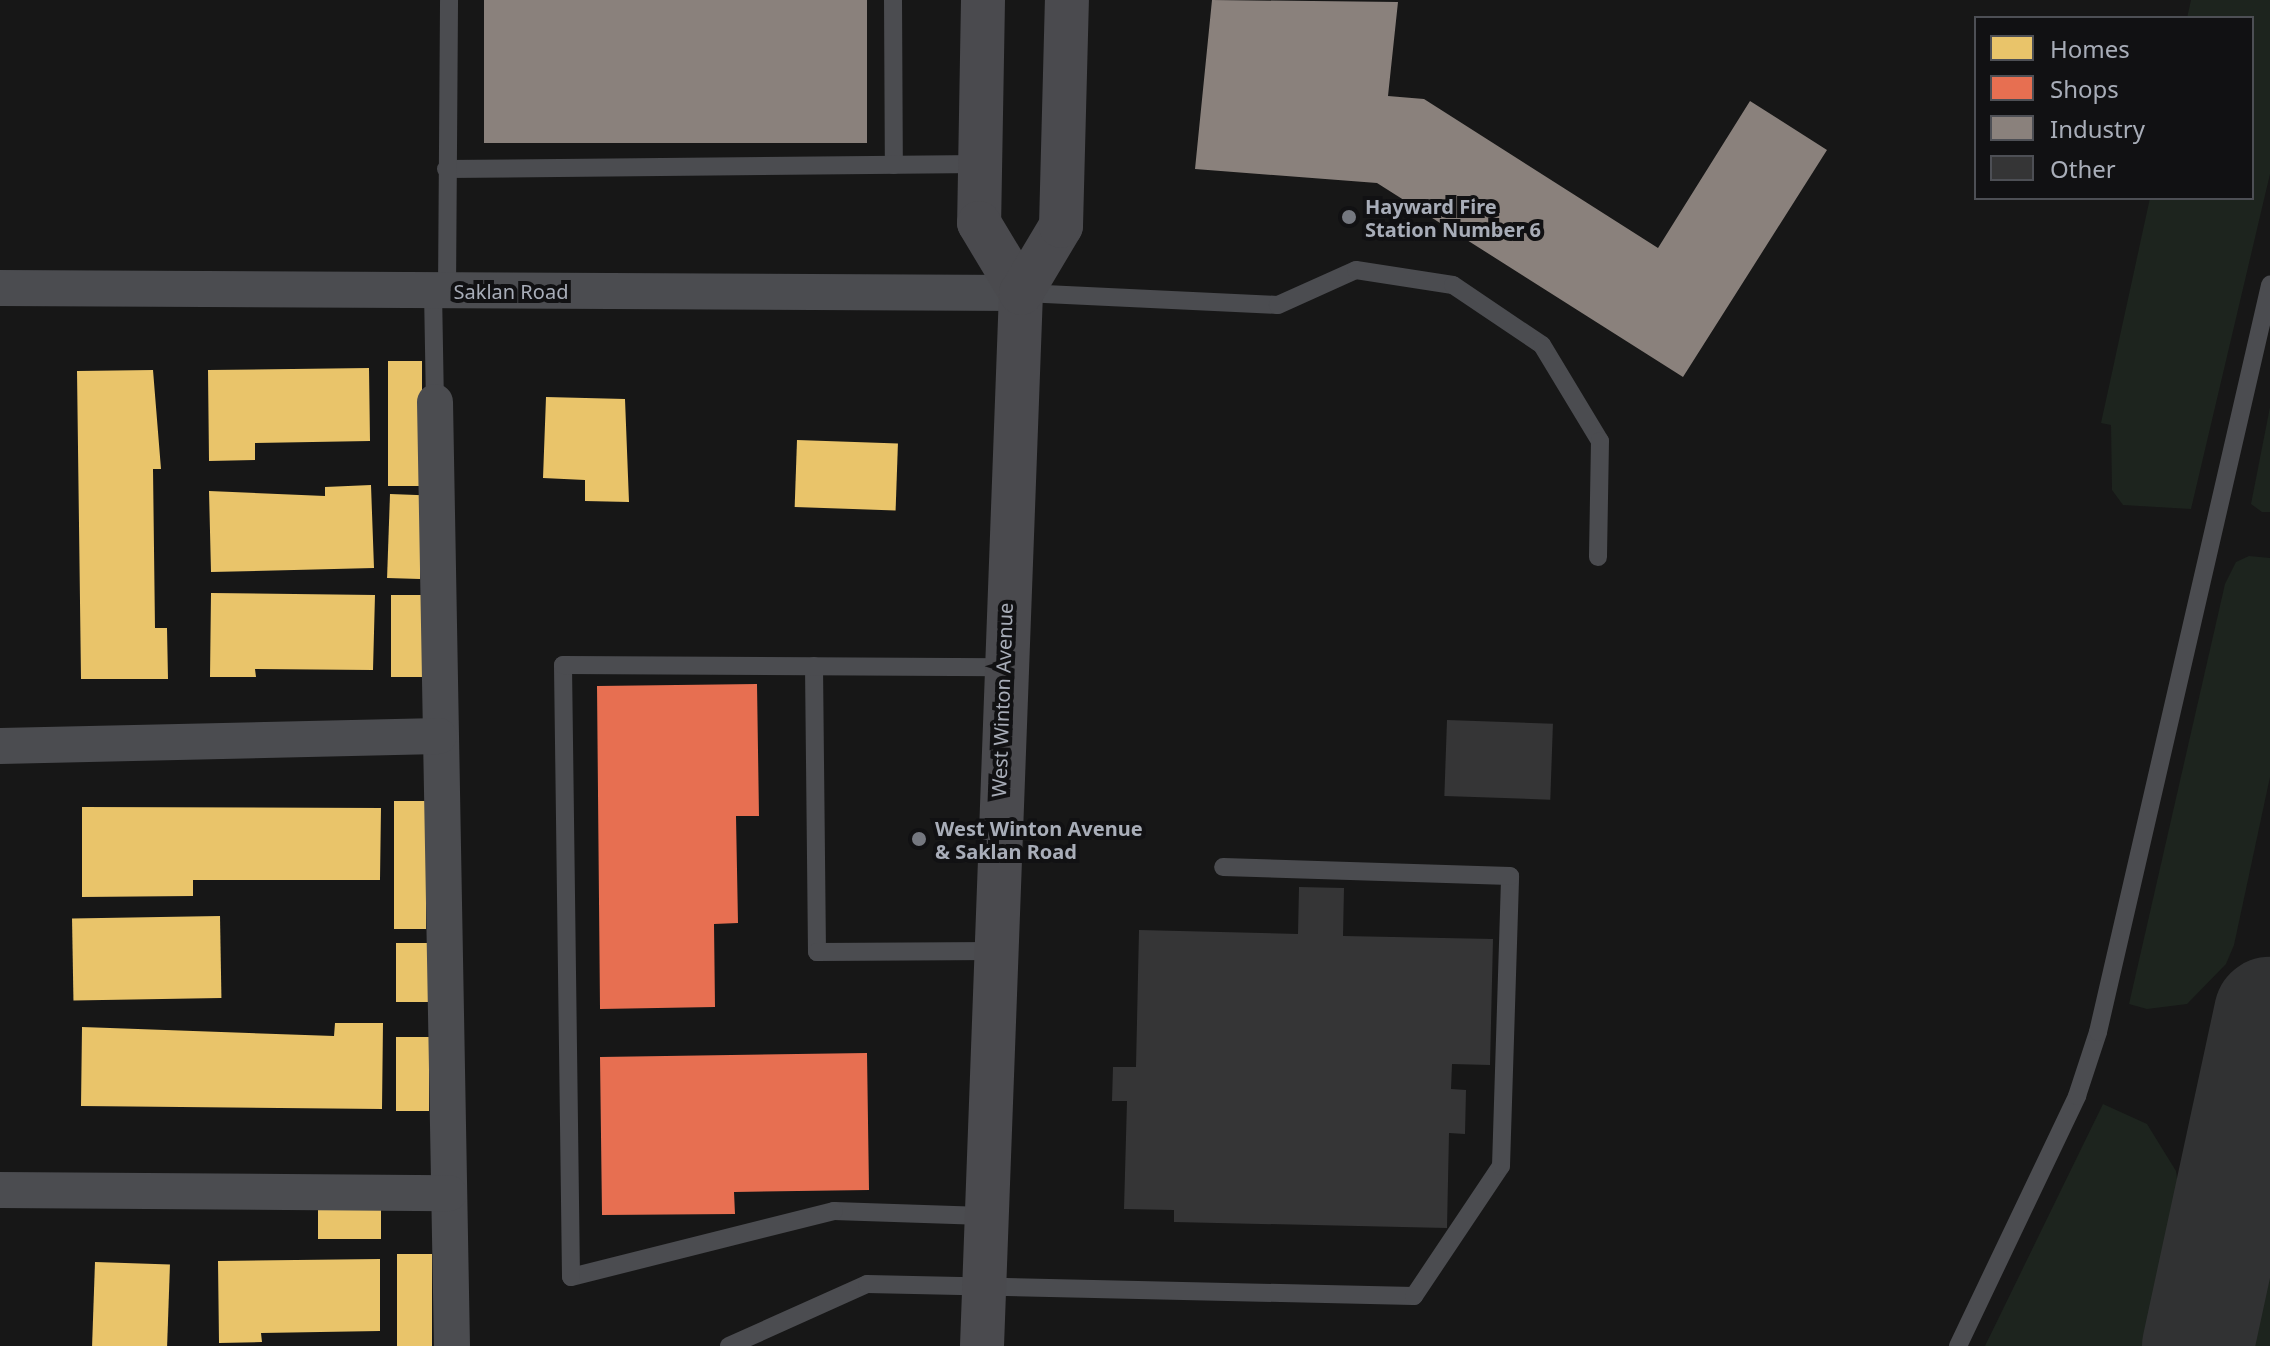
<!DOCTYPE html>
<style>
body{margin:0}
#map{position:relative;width:2270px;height:1346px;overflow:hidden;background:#171717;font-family:"Noto Sans",sans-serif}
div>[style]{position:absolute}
.green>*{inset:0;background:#1d241e}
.homes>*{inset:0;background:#e9c46a;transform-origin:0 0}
.shops>*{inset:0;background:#e76f51}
.industry>*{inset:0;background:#8a817c;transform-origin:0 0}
.taxiway>*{height:112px;margin:-56px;padding:0 56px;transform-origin:56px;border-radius:56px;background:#313233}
.building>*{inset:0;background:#353536;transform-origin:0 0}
.service>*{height:18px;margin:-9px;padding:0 9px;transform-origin:9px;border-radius:9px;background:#4b4c50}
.minor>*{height:36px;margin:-18px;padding:0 18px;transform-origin:18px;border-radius:18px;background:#4b4c50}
.secondary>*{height:44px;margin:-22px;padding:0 22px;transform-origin:22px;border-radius:22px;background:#4a4a4e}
.dots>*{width:22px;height:22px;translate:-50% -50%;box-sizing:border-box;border:4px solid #111113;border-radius:50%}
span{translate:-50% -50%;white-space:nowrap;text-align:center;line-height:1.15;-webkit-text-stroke:8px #111113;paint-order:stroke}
.poi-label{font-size:20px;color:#a8adb8;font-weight:700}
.left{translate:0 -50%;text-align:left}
.street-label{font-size:20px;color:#a8adb8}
.legend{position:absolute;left:1974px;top:16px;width:280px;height:184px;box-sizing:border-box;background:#111113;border:2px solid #4d4f55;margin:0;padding:10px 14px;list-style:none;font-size:24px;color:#a8adb8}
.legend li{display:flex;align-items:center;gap:16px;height:40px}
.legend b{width:40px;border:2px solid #4d4f55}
</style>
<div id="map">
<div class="green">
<i style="clip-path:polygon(2191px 0,2270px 0,2270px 174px,2191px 509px,2123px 505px,2112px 490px,2111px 425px,2101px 423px,2150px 198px,2252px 198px,2252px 18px,2187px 18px)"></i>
<i style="clip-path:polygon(2270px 407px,2270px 512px,2262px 512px,2251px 504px)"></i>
<i style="clip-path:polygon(2249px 556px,2270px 558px,2270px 777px,2234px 945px,2226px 964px,2187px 1004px,2147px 1009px,2129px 1004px,2225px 584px,2236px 562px)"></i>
<i style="clip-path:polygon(2103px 1104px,2147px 1124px,2176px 1171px,2180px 1200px,2150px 1346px,1985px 1346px)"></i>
<i style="clip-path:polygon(2270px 1227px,2270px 1346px,2245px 1346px)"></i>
</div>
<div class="homes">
<i style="left:388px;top:361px;width:34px;height:125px"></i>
<i style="clip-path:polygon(369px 368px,370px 441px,255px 443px,255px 460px,209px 461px,208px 370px)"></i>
<i style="clip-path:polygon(153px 370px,161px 469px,153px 469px,155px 628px,167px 628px,168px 679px,81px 679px,77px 371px)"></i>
<i style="clip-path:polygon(546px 397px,625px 399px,629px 502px,585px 501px,585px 480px,543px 478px)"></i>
<i style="left:797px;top:440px;width:101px;height:67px;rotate:2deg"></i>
<i style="clip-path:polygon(371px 485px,374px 568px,211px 572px,209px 491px,325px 496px,325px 487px)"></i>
<i style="left:390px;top:494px;width:33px;height:84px;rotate:2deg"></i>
<i style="clip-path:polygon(211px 593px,375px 595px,373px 670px,255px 669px,256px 677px,210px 677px)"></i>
<i style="left:391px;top:595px;width:32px;height:82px"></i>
<i style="left:426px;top:801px;width:128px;height:32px;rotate:90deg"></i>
<i style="clip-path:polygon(82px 807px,381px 808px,380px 880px,193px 880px,193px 896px,82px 897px)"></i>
<i style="left:220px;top:916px;width:82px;height:148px;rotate:89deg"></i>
<i style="left:396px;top:943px;width:32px;height:59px"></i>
<i style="clip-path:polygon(335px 1023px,383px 1023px,382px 1109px,81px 1106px,82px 1027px,334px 1036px)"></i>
<i style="left:396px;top:1037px;width:33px;height:74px"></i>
<i style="left:381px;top:1208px;width:31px;height:63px;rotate:90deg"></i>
<i style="left:397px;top:1254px;width:35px;height:92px"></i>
<i style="clip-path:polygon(380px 1259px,380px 1331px,261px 1333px,262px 1342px,219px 1343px,218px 1261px)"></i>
<i style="left:95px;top:1262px;width:75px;height:84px;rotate:2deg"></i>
</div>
<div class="shops">
<i style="clip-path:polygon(757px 684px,759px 816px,736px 816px,738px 923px,714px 924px,715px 1007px,600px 1009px,597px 686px)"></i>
<i style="clip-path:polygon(867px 1053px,869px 1190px,734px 1192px,735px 1214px,602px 1215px,600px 1057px)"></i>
</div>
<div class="industry">
<i style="left:484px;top:0;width:383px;height:143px"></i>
<i style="clip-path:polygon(1212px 0,1398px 2px,1388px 96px,1424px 99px,1658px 248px,1750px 101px,1827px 150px,1683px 377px,1377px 183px,1195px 169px)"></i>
</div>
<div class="taxiway">
<i style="left:2198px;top:1346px;width:341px;rotate:-77.8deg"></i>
</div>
<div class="building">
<i style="left:1447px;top:720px;width:106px;height:76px;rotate:2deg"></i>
<i style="clip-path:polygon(1299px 887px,1344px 888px,1343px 936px,1493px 939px,1490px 1065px,1452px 1064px,1451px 1089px,1466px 1090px,1465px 1134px,1449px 1133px,1447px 1228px,1174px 1222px,1174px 1210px,1124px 1209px,1127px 1101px,1112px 1101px,1113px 1067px,1136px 1067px,1139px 930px,1298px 934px)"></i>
</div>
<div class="service">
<i style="left:893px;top:0;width:165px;rotate:89.7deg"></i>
<i style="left:446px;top:169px;width:534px;rotate:-0.54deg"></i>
<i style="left:433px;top:291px;width:111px;rotate:89deg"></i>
<i style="left:447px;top:291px;width:291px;rotate:-89.6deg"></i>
<i style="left:1024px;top:293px;width:254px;rotate:2.7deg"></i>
<i style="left:1278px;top:305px;width:85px;rotate:-24.2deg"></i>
<i style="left:1356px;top:270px;width:98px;rotate:8.8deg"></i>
<i style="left:1453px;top:285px;width:107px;rotate:34deg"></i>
<i style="left:1542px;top:345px;width:112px;rotate:58.9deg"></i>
<i style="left:1600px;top:441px;width:116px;rotate:91deg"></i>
<i style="left:814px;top:666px;width:286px;rotate:89.4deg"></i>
<i style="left:817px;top:952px;width:177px;rotate:-0.3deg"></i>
<i style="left:984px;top:1216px;width:150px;rotate:-178.1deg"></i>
<i style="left:834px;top:1211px;width:271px;rotate:165.9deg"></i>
<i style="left:571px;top:1277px;width:612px;rotate:-90.75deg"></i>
<i style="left:563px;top:665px;width:439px;rotate:0.3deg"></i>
<i style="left:729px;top:1346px;width:151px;rotate:-24.2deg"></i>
<i style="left:867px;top:1284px;width:547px;rotate:1.26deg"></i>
<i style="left:1414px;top:1296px;width:156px;rotate:-56.2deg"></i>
<i style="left:1501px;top:1166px;width:290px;rotate:-88.2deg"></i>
<i style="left:1510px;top:876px;width:287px;rotate:-178.2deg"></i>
<i style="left:1958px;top:1346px;width:277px;rotate:-64.5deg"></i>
<i style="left:2077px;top:1096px;width:67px;rotate:-71.8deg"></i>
<i style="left:2098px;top:1032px;width:767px;rotate:-77.03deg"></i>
</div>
<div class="minor">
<i style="left:0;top:288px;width:1021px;rotate:0.28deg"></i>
<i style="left:435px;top:402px;width:944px;rotate:88.97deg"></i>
<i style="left:0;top:746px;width:439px;rotate:-1.3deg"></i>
<i style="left:0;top:1190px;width:449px;rotate:0.4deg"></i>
</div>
<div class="secondary">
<i style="left:983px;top:0;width:223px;rotate:91deg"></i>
<i style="left:979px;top:223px;width:82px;rotate:59deg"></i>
<i style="left:982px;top:1346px;width:1054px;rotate:-87.88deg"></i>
<i style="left:1021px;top:293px;width:78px;rotate:-59.2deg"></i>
<i style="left:1061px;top:226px;width:226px;rotate:-88.5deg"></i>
</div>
<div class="dots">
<i style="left:1349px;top:217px;background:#757880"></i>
<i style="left:919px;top:839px;background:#757880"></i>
</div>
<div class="poi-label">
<span class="left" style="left:1365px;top:218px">Hayward Fire<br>Station Number 6</span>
<span class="left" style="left:935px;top:840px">West Winton Avenue<br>&amp; Saklan Road</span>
</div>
<div class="street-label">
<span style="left:511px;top:291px">Saklan Road</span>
<span style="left:1002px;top:700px;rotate:-88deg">West Winton Avenue</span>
</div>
<ul class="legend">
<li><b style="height:22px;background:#e9c46a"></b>Homes</li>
<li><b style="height:22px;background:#e76f51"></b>Shops</li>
<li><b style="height:22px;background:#8a817c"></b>Industry</li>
<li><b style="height:22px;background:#353536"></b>Other</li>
</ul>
</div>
